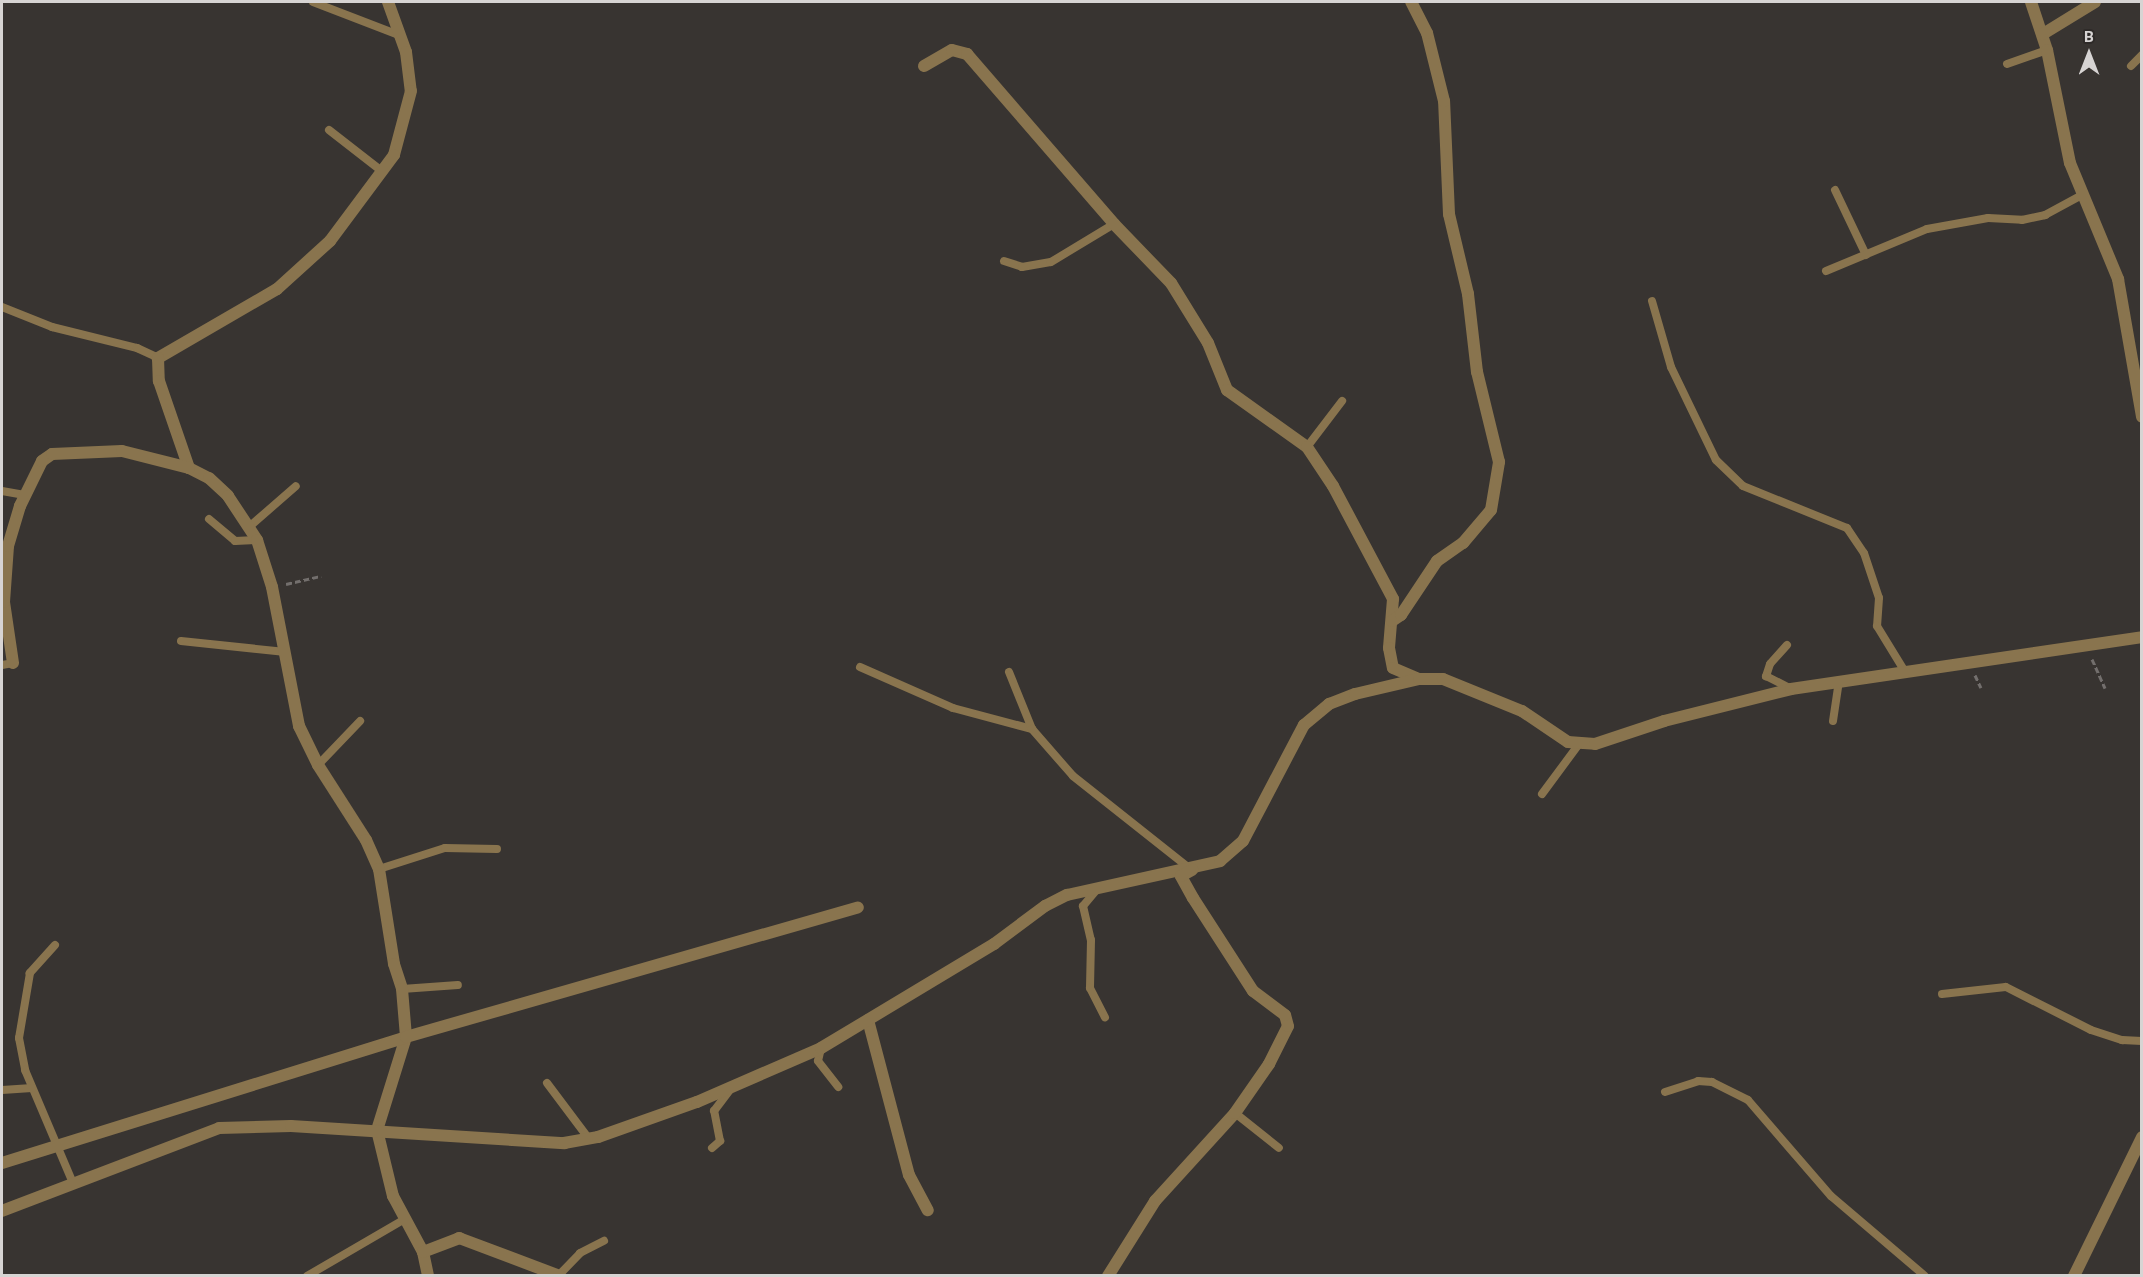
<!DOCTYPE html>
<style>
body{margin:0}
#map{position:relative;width:2143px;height:1277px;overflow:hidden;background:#383431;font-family:Barlow,sans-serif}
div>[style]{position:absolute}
.path>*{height:3px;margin-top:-1.5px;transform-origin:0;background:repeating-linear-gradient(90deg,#736f6d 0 6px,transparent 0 9px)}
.lane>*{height:8px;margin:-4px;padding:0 4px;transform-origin:4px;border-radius:4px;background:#89744e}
.street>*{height:12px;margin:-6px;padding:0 6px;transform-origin:6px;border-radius:6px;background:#89744e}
span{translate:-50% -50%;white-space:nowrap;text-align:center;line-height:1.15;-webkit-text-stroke:6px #2e2a28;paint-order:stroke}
.frame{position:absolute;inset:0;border:3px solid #d7d4d3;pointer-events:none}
.north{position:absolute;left:2059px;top:24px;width:60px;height:60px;-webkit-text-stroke:4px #2e2a28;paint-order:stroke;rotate:0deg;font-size:16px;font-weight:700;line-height:24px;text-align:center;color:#d7d4d3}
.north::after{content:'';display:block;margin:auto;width:21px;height:27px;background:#d7d4d3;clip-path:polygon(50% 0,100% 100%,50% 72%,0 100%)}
</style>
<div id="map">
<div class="path">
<i style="left:286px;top:584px;width:36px;rotate:-13deg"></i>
<i style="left:2092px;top:659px;width:32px;rotate:66deg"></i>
<i style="left:1975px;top:675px;width:14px;rotate:65deg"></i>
</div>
<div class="lane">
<i style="left:313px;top:2px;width:94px;rotate:21.1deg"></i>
<i style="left:2007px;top:64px;width:42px;rotate:-19.3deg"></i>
<i style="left:2131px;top:66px;width:16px;rotate:-45deg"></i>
<i style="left:329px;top:130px;width:68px;rotate:37.9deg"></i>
<i style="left:1835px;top:190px;width:72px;rotate:64.5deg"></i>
<i style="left:1004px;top:261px;width:19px;rotate:18deg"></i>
<i style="left:1022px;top:267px;width:29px;rotate:-10deg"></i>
<i style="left:1051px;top:262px;width:74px;rotate:-31.1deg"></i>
<i style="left:1826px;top:271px;width:109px;rotate:-22.6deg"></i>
<i style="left:1927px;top:229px;width:62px;rotate:-10.2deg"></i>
<i style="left:1988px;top:218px;width:34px;rotate:3deg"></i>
<i style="left:2022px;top:220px;width:24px;rotate:-12deg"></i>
<i style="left:2045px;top:215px;width:42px;rotate:-28.4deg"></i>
<i style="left:1652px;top:301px;width:69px;rotate:73.9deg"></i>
<i style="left:1671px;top:367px;width:103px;rotate:64.2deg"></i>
<i style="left:1716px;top:460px;width:37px;rotate:44deg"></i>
<i style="left:1743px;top:486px;width:112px;rotate:22deg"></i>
<i style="left:1847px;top:528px;width:30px;rotate:56deg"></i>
<i style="left:1864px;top:553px;width:47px;rotate:71.6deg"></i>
<i style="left:1879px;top:598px;width:28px;rotate:94deg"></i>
<i style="left:1877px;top:626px;width:52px;rotate:58.5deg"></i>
<i style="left:2px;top:307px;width:54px;rotate:21.8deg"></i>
<i style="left:52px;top:327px;width:88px;rotate:13.9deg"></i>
<i style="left:137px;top:348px;width:23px;rotate:25deg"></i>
<i style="left:1307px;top:447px;width:58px;rotate:-52.7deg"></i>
<i style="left:2px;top:491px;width:23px;rotate:10deg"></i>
<i style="left:209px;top:519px;width:34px;rotate:40deg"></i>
<i style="left:235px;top:541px;width:22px;rotate:-3deg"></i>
<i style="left:249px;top:527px;width:62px;rotate:-41.1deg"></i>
<i style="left:181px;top:641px;width:105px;rotate:6deg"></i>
<i style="left:1787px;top:645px;width:25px;rotate:132deg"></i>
<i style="left:1770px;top:664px;width:13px;rotate:108deg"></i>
<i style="left:1766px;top:676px;width:27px;rotate:27deg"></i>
<i style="left:2px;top:665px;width:11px;rotate:-10deg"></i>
<i style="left:860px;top:667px;width:102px;rotate:23.8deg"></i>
<i style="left:953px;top:708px;width:82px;rotate:14.9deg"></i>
<i style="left:1009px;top:672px;width:61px;rotate:68deg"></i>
<i style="left:1032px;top:729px;width:62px;rotate:48.9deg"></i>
<i style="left:1073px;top:776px;width:148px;rotate:38.4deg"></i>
<i style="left:1833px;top:721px;width:40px;rotate:-81.5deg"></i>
<i style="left:318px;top:765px;width:61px;rotate:-46.3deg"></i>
<i style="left:1542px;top:794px;width:62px;rotate:-53.5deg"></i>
<i style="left:379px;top:869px;width:69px;rotate:-17.7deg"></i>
<i style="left:445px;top:848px;width:52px;rotate:1.1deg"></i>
<i style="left:1099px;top:887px;width:25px;rotate:130deg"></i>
<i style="left:1083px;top:906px;width:35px;rotate:77deg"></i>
<i style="left:1091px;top:940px;width:48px;rotate:91.2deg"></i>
<i style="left:1090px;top:988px;width:33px;rotate:63deg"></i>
<i style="left:55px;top:945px;width:38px;rotate:132deg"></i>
<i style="left:30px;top:973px;width:66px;rotate:99.6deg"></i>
<i style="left:19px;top:1038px;width:33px;rotate:79deg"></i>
<i style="left:25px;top:1070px;width:123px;rotate:67deg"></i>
<i style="left:402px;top:989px;width:56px;rotate:-4.1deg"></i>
<i style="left:1942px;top:994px;width:64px;rotate:-6.2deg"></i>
<i style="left:2006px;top:987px;width:95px;rotate:26.8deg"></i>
<i style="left:2091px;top:1030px;width:33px;rotate:18deg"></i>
<i style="left:2122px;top:1040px;width:20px;rotate:3deg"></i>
<i style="left:821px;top:1048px;width:13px;rotate:103deg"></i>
<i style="left:818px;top:1061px;width:33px;rotate:52deg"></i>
<i style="left:547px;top:1083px;width:70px;rotate:53.1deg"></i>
<i style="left:2px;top:1090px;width:30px;rotate:-4deg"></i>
<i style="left:1665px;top:1092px;width:35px;rotate:-18deg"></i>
<i style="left:1698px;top:1081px;width:14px;rotate:4deg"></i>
<i style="left:1712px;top:1082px;width:40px;rotate:26.6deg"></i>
<i style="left:1748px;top:1100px;width:127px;rotate:49.2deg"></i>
<i style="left:1831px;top:1196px;width:123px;rotate:40.4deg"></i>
<i style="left:1235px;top:1113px;width:56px;rotate:38.5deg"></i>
<i style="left:712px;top:1148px;width:11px;rotate:-41deg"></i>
<i style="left:720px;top:1141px;width:31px;rotate:-101deg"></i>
<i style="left:714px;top:1111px;width:26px;rotate:-53deg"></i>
<i style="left:559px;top:1275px;width:30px;rotate:-46deg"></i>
<i style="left:580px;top:1253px;width:27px;rotate:-27deg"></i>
<i style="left:307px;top:1276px;width:113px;rotate:-30.2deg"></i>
</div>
<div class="street">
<i style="left:388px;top:2px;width:53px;rotate:70.2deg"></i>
<i style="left:406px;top:52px;width:39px;rotate:83deg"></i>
<i style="left:411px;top:91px;width:66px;rotate:104.9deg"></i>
<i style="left:394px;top:155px;width:107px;rotate:126.7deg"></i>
<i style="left:330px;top:241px;width:72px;rotate:137.8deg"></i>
<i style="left:277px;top:289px;width:138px;rotate:149.9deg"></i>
<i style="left:158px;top:358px;width:23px;rotate:88deg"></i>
<i style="left:159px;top:381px;width:92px;rotate:71deg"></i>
<i style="left:189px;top:468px;width:22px;rotate:27deg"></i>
<i style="left:209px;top:478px;width:26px;rotate:43deg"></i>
<i style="left:228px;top:496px;width:53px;rotate:56.6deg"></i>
<i style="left:257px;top:540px;width:49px;rotate:72.3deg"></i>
<i style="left:272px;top:587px;width:142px;rotate:79deg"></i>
<i style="left:299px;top:726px;width:43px;rotate:64deg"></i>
<i style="left:318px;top:765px;width:89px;rotate:57.4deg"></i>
<i style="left:366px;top:840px;width:32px;rotate:66deg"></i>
<i style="left:379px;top:869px;width:96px;rotate:81deg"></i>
<i style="left:394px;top:964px;width:26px;rotate:72deg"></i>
<i style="left:402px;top:989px;width:48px;rotate:85.2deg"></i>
<i style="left:406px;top:1037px;width:97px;rotate:107.3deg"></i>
<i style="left:377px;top:1130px;width:68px;rotate:76.4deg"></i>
<i style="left:393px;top:1196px;width:64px;rotate:61.8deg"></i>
<i style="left:423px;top:1252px;width:25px;rotate:78deg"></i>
<i style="left:2031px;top:2px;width:51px;rotate:71.6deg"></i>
<i style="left:2047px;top:50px;width:115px;rotate:78.5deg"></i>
<i style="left:2070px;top:163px;width:126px;rotate:67.5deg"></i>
<i style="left:2118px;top:279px;width:140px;rotate:80.1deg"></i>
<i style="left:2043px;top:34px;width:61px;rotate:-31.6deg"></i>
<i style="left:924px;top:66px;width:32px;rotate:-30deg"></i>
<i style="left:952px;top:50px;width:16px;rotate:15deg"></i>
<i style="left:967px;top:54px;width:225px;rotate:49.1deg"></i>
<i style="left:1114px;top:224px;width:82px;rotate:46deg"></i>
<i style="left:1171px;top:283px;width:70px;rotate:58.3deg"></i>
<i style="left:1208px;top:343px;width:51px;rotate:68deg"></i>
<i style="left:1227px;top:390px;width:98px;rotate:35.5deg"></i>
<i style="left:1307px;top:447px;width:47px;rotate:56.3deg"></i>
<i style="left:1333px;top:486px;width:128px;rotate:62deg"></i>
<i style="left:1393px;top:599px;width:49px;rotate:94.7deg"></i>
<i style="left:1389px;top:648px;width:20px;rotate:79deg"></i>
<i style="left:1393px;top:668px;width:28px;rotate:23deg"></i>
<i style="left:1392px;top:621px;width:11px;rotate:-34deg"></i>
<i style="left:1401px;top:615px;width:65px;rotate:-56.3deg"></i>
<i style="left:1437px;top:561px;width:32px;rotate:-35deg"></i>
<i style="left:1463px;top:543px;width:43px;rotate:-49.7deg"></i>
<i style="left:1491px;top:510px;width:49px;rotate:-80.5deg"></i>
<i style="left:1499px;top:462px;width:93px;rotate:-103.7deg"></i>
<i style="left:1477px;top:372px;width:79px;rotate:-96.6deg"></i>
<i style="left:1468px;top:294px;width:82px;rotate:-103.4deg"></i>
<i style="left:1449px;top:214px;width:113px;rotate:-92.5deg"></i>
<i style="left:1444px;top:101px;width:70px;rotate:-104deg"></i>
<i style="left:1427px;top:33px;width:35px;rotate:-117deg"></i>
<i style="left:13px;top:663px;width:62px;rotate:-98.4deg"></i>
<i style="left:4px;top:602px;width:56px;rotate:-85.9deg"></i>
<i style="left:8px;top:546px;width:42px;rotate:-73.3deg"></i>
<i style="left:20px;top:506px;width:50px;rotate:-63.9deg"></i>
<i style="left:42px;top:461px;width:12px;rotate:-35deg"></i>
<i style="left:52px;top:454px;width:70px;rotate:-2.5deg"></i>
<i style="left:122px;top:451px;width:69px;rotate:14.2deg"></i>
<i style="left:868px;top:1020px;width:160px;rotate:75.2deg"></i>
<i style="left:909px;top:1175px;width:40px;rotate:62deg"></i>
<i style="left:2px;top:1163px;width:423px;rotate:-17.3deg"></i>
<i style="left:406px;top:1037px;width:470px;rotate:-16deg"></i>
<i style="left:2px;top:1211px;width:232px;rotate:-20.9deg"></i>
<i style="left:219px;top:1128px;width:72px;rotate:-1.6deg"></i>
<i style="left:291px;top:1126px;width:274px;rotate:3.6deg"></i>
<i style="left:564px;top:1143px;width:35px;rotate:-10deg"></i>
<i style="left:598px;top:1137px;width:105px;rotate:-19.5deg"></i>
<i style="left:697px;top:1102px;width:135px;rotate:-23.5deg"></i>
<i style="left:821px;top:1048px;width:202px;rotate:-31deg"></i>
<i style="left:994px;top:944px;width:64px;rotate:-36.7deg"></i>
<i style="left:1045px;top:906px;width:25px;rotate:-27deg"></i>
<i style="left:1067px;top:895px;width:157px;rotate:-12.5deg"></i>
<i style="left:1220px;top:861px;width:30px;rotate:-41deg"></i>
<i style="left:1243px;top:841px;width:131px;rotate:-62.3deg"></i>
<i style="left:1304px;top:725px;width:33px;rotate:-40deg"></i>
<i style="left:1329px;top:704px;width:28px;rotate:-21deg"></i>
<i style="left:1355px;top:694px;width:66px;rotate:-13.2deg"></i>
<i style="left:1419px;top:679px;width:24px"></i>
<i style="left:1443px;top:679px;width:85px;rotate:22.1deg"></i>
<i style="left:1522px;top:711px;width:55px;rotate:34deg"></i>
<i style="left:1568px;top:742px;width:27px;rotate:4deg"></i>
<i style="left:1595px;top:744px;width:73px;rotate:-18.4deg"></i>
<i style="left:1664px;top:721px;width:131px;rotate:-14.1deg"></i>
<i style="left:1791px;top:689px;width:355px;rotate:-8.4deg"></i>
<i style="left:423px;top:1252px;width:39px;rotate:-21deg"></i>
<i style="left:459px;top:1238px;width:108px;rotate:20.6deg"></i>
<i style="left:1108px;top:1276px;width:89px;rotate:-57.9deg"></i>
<i style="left:1155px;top:1201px;width:119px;rotate:-47.7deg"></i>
<i style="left:1235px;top:1113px;width:60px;rotate:-55.2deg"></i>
<i style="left:1269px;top:1064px;width:42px;rotate:-63.4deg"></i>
<i style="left:1288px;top:1026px;width:11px;rotate:-105deg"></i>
<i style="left:1285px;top:1015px;width:40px;rotate:-143deg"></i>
<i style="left:1253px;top:991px;width:111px;rotate:-122.8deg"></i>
<i style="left:1193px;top:898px;width:25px;rotate:-119deg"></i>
<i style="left:1181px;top:876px;width:13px;rotate:-29deg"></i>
<i style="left:2074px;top:1276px;width:155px;rotate:-63.9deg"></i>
</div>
<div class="frame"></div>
<div class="north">B</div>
</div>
